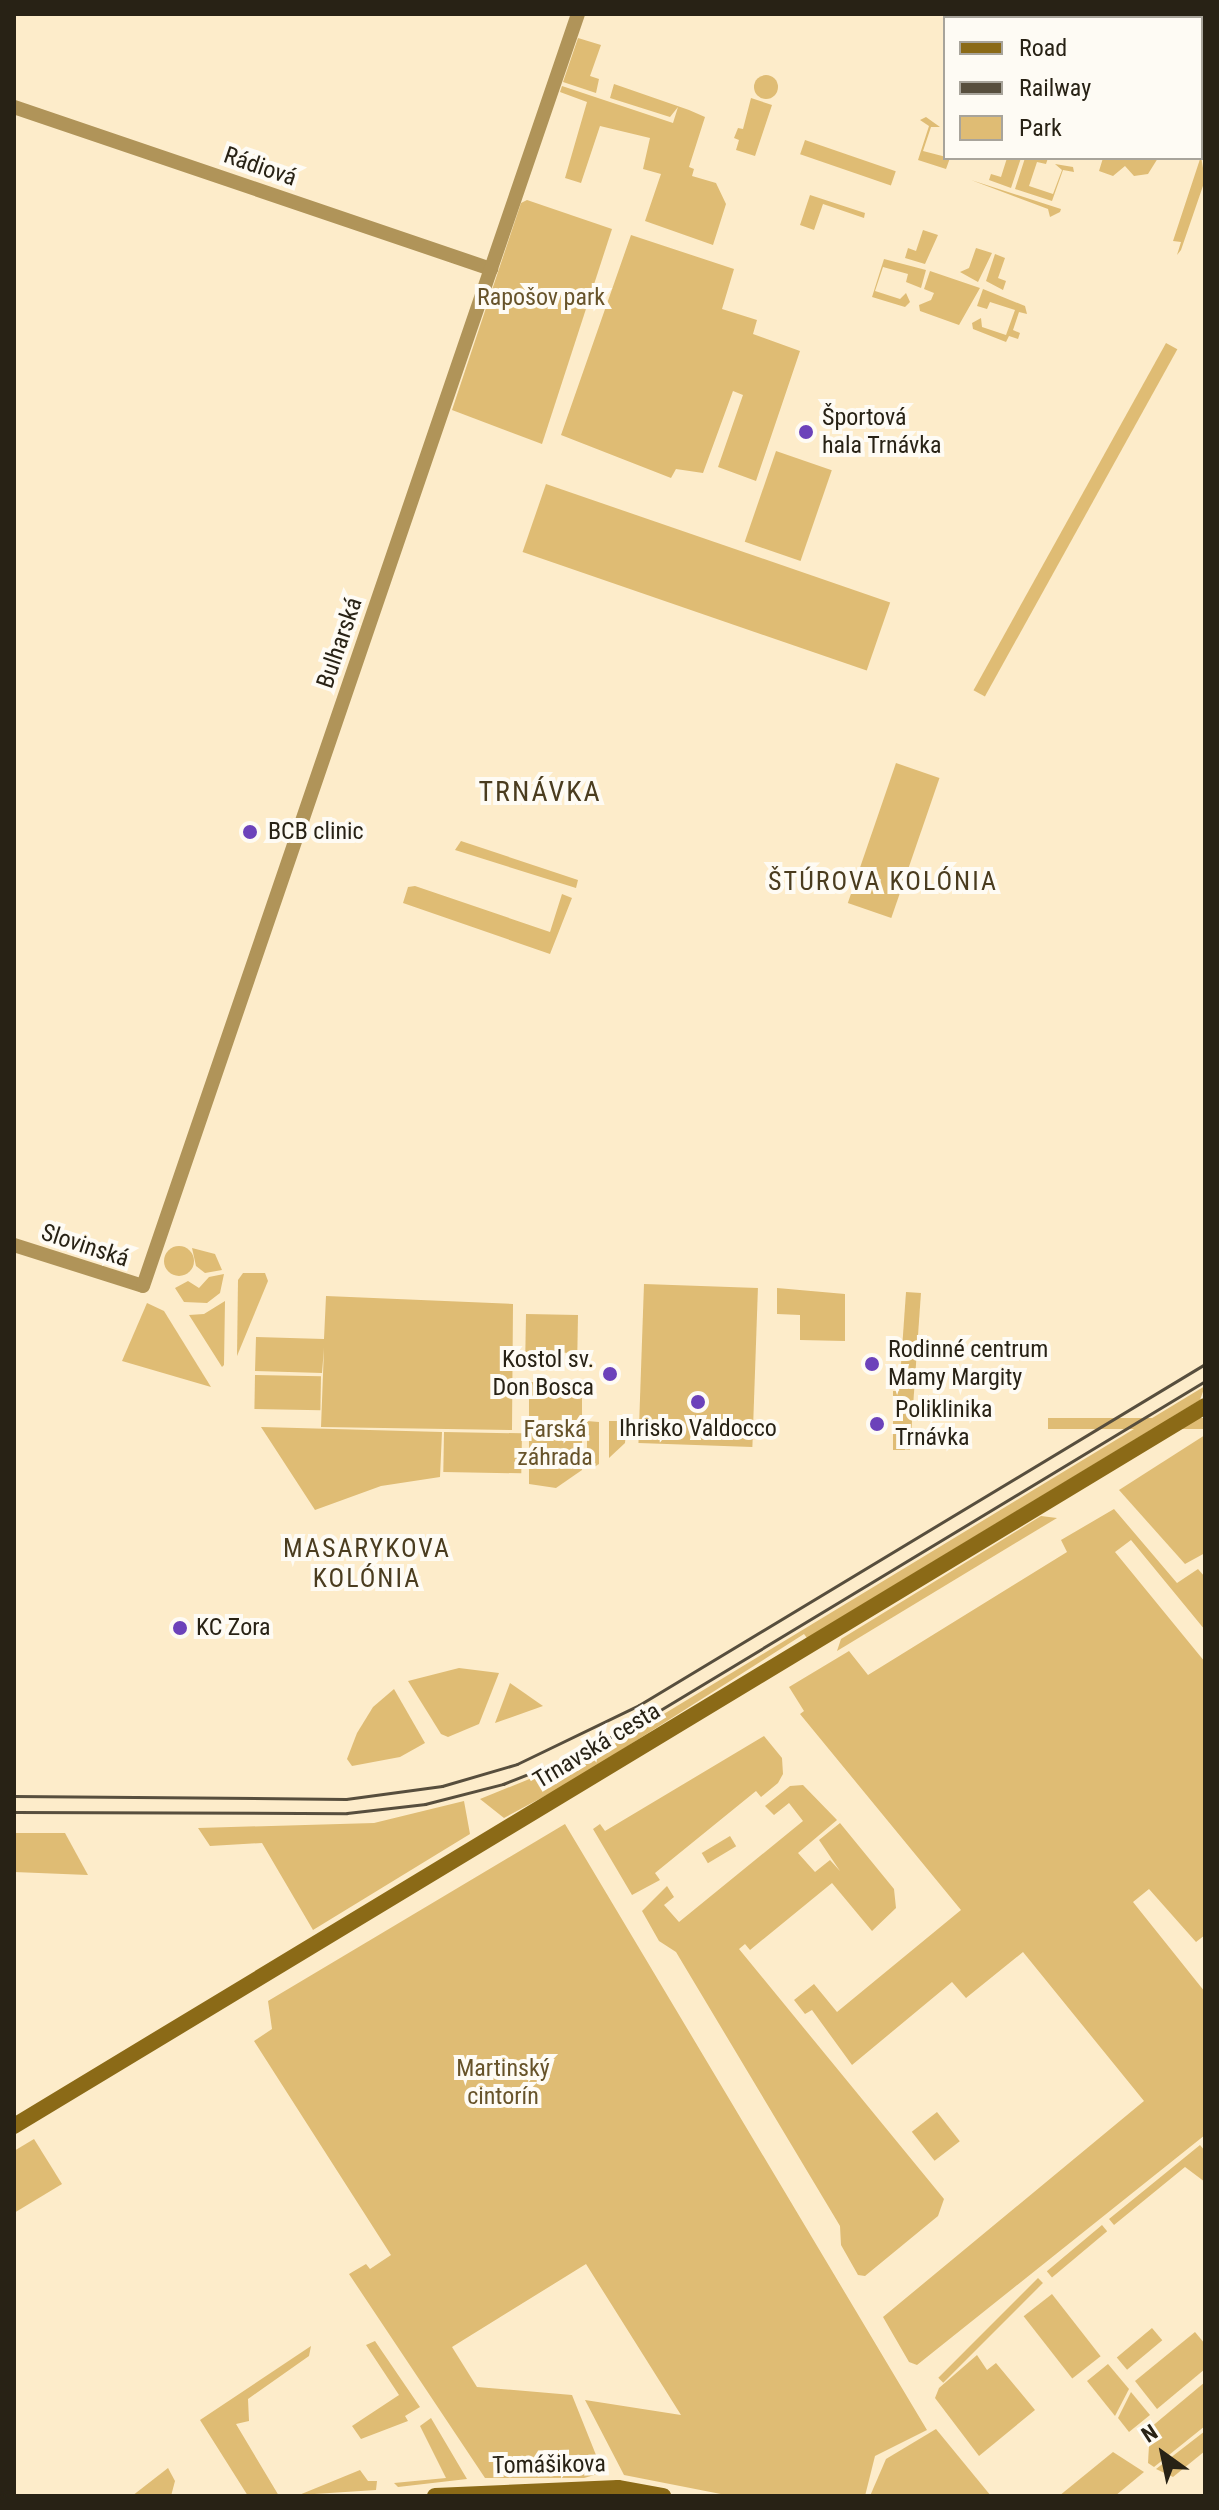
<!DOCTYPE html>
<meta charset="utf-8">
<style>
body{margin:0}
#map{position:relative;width:1219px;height:2510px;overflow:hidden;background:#fdecca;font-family:"Roboto Condensed",sans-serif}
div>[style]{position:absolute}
.green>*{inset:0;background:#dfbc74;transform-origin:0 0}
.round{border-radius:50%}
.tertiary>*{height:14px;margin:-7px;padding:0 7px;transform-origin:7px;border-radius:7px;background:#b09459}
.secondary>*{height:16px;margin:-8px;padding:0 8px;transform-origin:8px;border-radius:8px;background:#8b6a17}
.rail>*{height:3px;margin:-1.5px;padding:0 1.5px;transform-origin:1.5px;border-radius:1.5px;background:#574e3d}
.dots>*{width:22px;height:22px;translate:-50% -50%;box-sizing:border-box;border:4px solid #fefbf4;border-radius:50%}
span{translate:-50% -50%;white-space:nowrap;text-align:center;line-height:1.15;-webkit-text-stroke:8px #fefbf4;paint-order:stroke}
.street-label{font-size:24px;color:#282215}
.park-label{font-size:24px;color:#67532a}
.poi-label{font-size:24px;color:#282215}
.left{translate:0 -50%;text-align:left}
.right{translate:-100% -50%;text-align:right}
.neighbourhood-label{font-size:26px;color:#4a3c1f;letter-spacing:2px}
.quarter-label{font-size:28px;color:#4a3c1f;letter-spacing:2px}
.frame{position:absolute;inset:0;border:16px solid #282215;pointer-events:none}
.legend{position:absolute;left:943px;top:16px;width:260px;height:144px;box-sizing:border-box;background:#fefbf4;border:2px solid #a8a49b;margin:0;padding:10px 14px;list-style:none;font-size:24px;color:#282215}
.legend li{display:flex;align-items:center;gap:16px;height:40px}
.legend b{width:40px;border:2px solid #a8a49b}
.north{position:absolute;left:1123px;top:2414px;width:80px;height:80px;-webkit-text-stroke:6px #fefbf4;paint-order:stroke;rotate:327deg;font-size:22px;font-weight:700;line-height:32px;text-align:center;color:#282215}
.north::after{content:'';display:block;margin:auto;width:28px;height:36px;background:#282215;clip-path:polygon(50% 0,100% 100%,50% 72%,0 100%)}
</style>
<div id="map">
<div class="green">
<i style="clip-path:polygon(578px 38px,601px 45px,590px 76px,599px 79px,596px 93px,563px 82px)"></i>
<i class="round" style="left:754px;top:75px;width:24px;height:24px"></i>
<i style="clip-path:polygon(614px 84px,689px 110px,705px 117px,689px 167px,694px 169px,692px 176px,716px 183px,726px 204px,713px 245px,645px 221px,661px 174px,643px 169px,650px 138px,600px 126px,581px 183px,565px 178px,587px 102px,560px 92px,562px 86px,673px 123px,678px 107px,670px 117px,610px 98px)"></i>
<i style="clip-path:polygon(751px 98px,772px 105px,755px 156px,736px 150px,739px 140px,734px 138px,738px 128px,743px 129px)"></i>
<i style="clip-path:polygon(926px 117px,940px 127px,931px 127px,923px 151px,950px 158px,946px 169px,918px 160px,929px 126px,920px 120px)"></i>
<i style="left:805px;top:140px;width:96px;height:15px;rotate:19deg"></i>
<i style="clip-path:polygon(1201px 156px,1205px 180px,1181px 250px,1177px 255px,1181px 242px,1173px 241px)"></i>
<i style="clip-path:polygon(1007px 158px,1021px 158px,1011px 188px,989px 180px,991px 174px,1001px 177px)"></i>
<i style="clip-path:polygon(1025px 158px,1048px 158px,1046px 164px,1037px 162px,1029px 186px,1053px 194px,1062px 170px,1055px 164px,1073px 167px,1074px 172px,1063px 170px,1052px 201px,1015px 189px)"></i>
<i style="clip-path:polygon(1103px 158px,1158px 158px,1148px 174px,1134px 176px,1125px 166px,1113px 176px,1099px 171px)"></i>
<i style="clip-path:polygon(971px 180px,1061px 209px,1060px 212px,1050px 217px,1048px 209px)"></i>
<i style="clip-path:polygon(810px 195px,865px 213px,864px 218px,823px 204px,814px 230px,800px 225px)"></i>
<i style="clip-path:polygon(527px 200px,612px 229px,542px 444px,452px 410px,521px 203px)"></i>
<i style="clip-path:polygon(923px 230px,938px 235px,925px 264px,905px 258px,908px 248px,916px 251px)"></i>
<i style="clip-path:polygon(631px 235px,734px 269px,722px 309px,757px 320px,753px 334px,800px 351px,756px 481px,718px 467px,743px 395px,733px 391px,703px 473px,676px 469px,671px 478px,561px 435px)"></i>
<i style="clip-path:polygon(976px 248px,992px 253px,978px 282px,960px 272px,969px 268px)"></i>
<i style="clip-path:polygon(995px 254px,1005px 258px,998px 278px,1006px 281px,1003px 290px,986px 281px)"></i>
<i style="clip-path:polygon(884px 259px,926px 270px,921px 288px,906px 282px,908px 274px,883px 267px,875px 291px,900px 299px,906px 293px,910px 302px,905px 307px,872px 297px)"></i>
<i style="clip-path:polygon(930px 271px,980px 288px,959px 325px,920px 311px,919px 305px,931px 300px,934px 293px,924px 289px)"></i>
<i style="clip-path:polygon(983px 289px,1025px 306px,1027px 314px,1019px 312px,1013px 330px,1020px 333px,1018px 339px,1009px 336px,1006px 342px,973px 329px,972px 323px,981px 318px,982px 327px,1006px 335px,1015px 310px,990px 302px,987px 309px,977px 306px)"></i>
<i style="left:1166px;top:343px;width:13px;height:397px;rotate:29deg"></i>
<i style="left:776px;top:451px;width:59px;height:96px;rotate:19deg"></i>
<i style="left:546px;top:484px;width:364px;height:72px;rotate:19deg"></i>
<i style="left:896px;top:763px;width:46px;height:148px;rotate:19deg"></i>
<i style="clip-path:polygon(461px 841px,578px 880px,576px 888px,455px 850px)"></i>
<i style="clip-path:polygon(415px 886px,550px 932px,562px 894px,572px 898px,550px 954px,403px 903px,408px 887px)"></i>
<i class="round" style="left:164px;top:1246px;width:30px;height:30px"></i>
<i style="clip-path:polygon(192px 1248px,215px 1254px,222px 1270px,205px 1273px,196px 1266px)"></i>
<i style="clip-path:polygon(243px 1273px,265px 1273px,268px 1281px,237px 1356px,238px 1280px)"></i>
<i style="clip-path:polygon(224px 1274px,220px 1293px,207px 1303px,184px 1302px,175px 1288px,188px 1281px,199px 1288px,209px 1277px)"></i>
<i style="left:644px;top:1284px;width:114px;height:159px;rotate:2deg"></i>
<i style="clip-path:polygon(777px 1288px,845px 1294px,845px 1341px,800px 1340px,800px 1315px,777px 1314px)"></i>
<i style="left:906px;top:1292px;width:15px;height:157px;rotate:4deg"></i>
<i style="clip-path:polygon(326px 1296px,513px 1304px,512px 1430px,321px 1427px,324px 1348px,322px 1373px,255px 1371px,256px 1337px,324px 1339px)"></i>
<i style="clip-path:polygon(225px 1301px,224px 1365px,222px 1367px,189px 1315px,204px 1314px)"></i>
<i style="clip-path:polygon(147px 1303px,164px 1311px,211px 1387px,122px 1361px)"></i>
<i style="left:526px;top:1314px;width:52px;height:38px;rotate:1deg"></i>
<i style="left:255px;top:1375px;width:66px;height:34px;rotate:1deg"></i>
<i style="clip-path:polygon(529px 1382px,578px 1383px,582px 1390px,582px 1470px,556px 1488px,529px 1484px)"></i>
<i style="clip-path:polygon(1205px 1386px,1200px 1400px,807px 1638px,804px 1634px,571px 1782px,504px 1818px,480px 1799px,611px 1746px)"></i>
<i style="left:893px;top:1391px;width:12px;height:59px"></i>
<i style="left:1205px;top:1418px;width:11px;height:157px;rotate:90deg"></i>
<i style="clip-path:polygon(587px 1421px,599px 1422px,599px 1464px,594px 1467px,587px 1464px)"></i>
<i style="clip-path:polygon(609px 1421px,627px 1421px,625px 1443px,609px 1458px)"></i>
<i style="clip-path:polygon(261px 1427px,442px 1432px,440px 1477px,381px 1486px,315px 1510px)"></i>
<i style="left:444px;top:1432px;width:78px;height:40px;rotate:1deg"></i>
<i style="clip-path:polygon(1205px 1435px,1205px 1553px,1185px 1564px,1119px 1490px)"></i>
<i style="clip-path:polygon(1114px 1509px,1177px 1583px,1198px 1569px,1205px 1577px,1205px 1630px,1131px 1540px,1115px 1552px,1205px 1662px,1205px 1935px,1196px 1942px,1149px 1889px,1133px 1902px,1205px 1992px,1205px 2135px,917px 2365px,909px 2362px,883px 2317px,1144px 2101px,1023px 1952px,966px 1998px,952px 1982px,852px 2065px,812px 2010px,805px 2014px,794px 2000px,814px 1984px,837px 2012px,961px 1910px,800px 1714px,804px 1711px,789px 1687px,849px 1651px,868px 1675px,1067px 1552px,1061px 1540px)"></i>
<i style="clip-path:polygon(1041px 1516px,1057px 1518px,837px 1651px,841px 1639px)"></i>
<i style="clip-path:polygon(459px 1668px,499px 1673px,479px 1724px,448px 1737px,441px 1734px,408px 1681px)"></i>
<i style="clip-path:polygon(510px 1683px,543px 1706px,495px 1723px)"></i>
<i style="clip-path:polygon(394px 1689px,425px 1743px,400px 1757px,352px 1766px,347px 1759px,357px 1733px,373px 1707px)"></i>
<i style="clip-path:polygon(764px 1736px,782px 1758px,783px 1774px,778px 1783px,761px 1797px,756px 1791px,655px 1873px,660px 1880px,632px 1895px,593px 1829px,600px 1824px,605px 1831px)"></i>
<i style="clip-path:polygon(803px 1785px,837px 1820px,798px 1853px,815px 1872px,830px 1860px,840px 1871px,819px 1840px,840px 1823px,894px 1889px,896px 1908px,872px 1931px,832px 1883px,750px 1950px,745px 1944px,739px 1949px,944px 2199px,938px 2216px,865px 2276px,858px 2275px,841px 2245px,840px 2226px,676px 1952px,659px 1941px,642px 1911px,667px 1886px,674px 1897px,664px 1905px,679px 1922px,803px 1821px,789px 1803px,774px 1815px,765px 1806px,790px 1786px)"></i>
<i style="clip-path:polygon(464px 1801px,470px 1834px,313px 1930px,262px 1843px,210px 1846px,198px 1828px,374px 1823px)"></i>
<i style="clip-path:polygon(565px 1824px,927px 2430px,875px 2456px,865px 2496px,731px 2496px,624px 2475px,585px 2400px,681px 2415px,586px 2264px,452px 2347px,477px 2387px,572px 2395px,600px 2465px,598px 2474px,584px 2478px,485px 2478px,349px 2274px,366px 2264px,370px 2269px,391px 2255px,254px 2041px,272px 2029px,268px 2001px)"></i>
<i style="clip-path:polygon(14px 1833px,65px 1833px,88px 1875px,14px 1872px)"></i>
<i style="left:730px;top:1836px;width:12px;height:33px;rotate:59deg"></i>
<i style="left:937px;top:2112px;width:37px;height:32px;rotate:52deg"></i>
<i style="clip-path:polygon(34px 2139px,62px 2184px,14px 2213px,14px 2151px)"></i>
<i style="clip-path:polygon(1200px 2145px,1205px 2151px,1205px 2182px,1185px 2167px,1114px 2225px,1109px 2219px)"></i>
<i style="left:1102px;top:2225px;width:8px;height:72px;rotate:50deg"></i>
<i style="left:1038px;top:2278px;width:7px;height:141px;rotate:45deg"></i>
<i style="left:1052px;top:2294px;width:79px;height:36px;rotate:52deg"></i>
<i style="left:1152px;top:2328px;width:16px;height:46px;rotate:50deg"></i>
<i style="clip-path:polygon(1195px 2332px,1205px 2344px,1205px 2369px,1157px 2409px,1135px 2381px)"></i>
<i style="clip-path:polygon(375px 2341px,420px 2407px,405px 2416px,408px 2421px,361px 2439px,352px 2426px,399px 2395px,366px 2345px)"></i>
<i style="clip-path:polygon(311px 2346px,309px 2356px,248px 2399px,249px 2421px,236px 2424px,279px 2496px,248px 2496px,200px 2420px)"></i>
<i style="clip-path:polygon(977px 2355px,987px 2370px,996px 2363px,1035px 2410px,979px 2456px,935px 2398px,939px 2388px)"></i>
<i style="clip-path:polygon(1108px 2364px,1129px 2389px,1115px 2416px,1087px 2381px)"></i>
<i style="clip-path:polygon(1205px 2382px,1205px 2426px,1154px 2467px,1148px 2463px,1150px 2428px)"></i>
<i style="clip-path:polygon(1131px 2392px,1150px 2415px,1129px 2432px,1118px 2418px)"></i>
<i style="clip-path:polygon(431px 2418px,467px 2479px,398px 2487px,394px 2483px,446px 2478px,420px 2426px)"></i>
<i style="clip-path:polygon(936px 2429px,991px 2496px,870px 2496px,886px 2459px)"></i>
<i style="clip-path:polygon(1205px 2431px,1205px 2451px,1173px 2477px,1156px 2469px)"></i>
<i style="clip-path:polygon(1113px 2452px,1144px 2472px,1115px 2496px,1059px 2496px)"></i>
<i style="clip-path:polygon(168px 2468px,175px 2481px,171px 2496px,132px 2496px)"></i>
<i style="clip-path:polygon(360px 2470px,368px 2481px,377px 2481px,376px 2490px,299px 2495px)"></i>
</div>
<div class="tertiary">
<i style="left:14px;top:107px;width:504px;rotate:18.76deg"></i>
<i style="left:14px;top:1245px;width:135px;rotate:17.6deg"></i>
<i style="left:143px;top:1286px;width:1344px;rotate:-71.12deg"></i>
</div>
<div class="secondary">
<i style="left:1193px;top:14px;width:8px;rotate:30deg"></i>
<i style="left:14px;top:2126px;width:1392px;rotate:-31.15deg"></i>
<i style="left:435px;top:2496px;width:183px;rotate:-2.5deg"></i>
<i style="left:618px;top:2488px;width:46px;rotate:10.1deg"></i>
</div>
<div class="rail">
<i style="left:14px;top:1796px;width:332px;rotate:0.5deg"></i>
<i style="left:346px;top:1799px;width:97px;rotate:-7.7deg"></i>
<i style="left:442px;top:1786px;width:78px;rotate:-16.3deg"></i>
<i style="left:517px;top:1764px;width:136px;rotate:-25.8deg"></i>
<i style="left:639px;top:1705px;width:661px;rotate:-31.07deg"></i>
<i style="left:14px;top:1812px;width:333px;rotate:0.2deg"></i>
<i style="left:347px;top:1813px;width:79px;rotate:-6.6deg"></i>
<i style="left:425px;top:1804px;width:81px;rotate:-14.4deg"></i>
<i style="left:503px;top:1784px;width:79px;rotate:-21.7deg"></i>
<i style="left:576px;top:1755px;width:80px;rotate:-27.5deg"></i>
<i style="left:647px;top:1718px;width:652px;rotate:-31.13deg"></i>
</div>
<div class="dots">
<i style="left:806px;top:432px;background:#6c42ba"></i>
<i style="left:250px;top:832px;background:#6c42ba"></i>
<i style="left:872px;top:1364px;background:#6c42ba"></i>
<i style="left:610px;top:1374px;background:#6c42ba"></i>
<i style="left:698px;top:1402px;background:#6c42ba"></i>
<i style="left:877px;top:1424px;background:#6c42ba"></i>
<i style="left:180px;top:1628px;background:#6c42ba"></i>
</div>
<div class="street-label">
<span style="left:260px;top:167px;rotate:19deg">Rádiová</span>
<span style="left:340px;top:643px;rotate:-71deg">Bulharská</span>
<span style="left:85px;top:1246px;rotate:18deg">Slovinská</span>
<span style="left:597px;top:1746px;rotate:-31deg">Trnavská cesta</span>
<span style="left:549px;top:2465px;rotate:-1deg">Tomášikova</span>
</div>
<div class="park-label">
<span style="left:541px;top:298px">Rapošov park</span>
<span style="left:555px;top:1444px">Farská<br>záhrada</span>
<span style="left:503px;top:2083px">Martinský<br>cintorín</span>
</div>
<div class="poi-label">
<span class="left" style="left:822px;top:432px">Športová<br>hala Trnávka</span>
<span class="left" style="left:268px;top:832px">BCB clinic</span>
<span class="left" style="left:888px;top:1364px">Rodinné centrum<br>Mamy Margity</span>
<span class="right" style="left:594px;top:1374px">Kostol sv.<br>Don Bosca</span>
<span class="left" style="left:895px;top:1424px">Poliklinika<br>Trnávka</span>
<span style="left:698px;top:1429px">Ihrisko Valdocco</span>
<span class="left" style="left:196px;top:1628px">KC Zora</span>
</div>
<div class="neighbourhood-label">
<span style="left:883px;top:882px">ŠTÚROVA KOLÓNIA</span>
<span style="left:367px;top:1564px">MASARYKOVA<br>KOLÓNIA</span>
</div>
<div class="quarter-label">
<span style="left:540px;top:792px">TRNÁVKA</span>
</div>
<div class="frame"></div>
<ul class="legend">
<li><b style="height:10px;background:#8b6a17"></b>Road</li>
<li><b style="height:10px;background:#574e3d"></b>Railway</li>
<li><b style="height:22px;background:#dfbc74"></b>Park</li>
</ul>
<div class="north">N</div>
</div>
